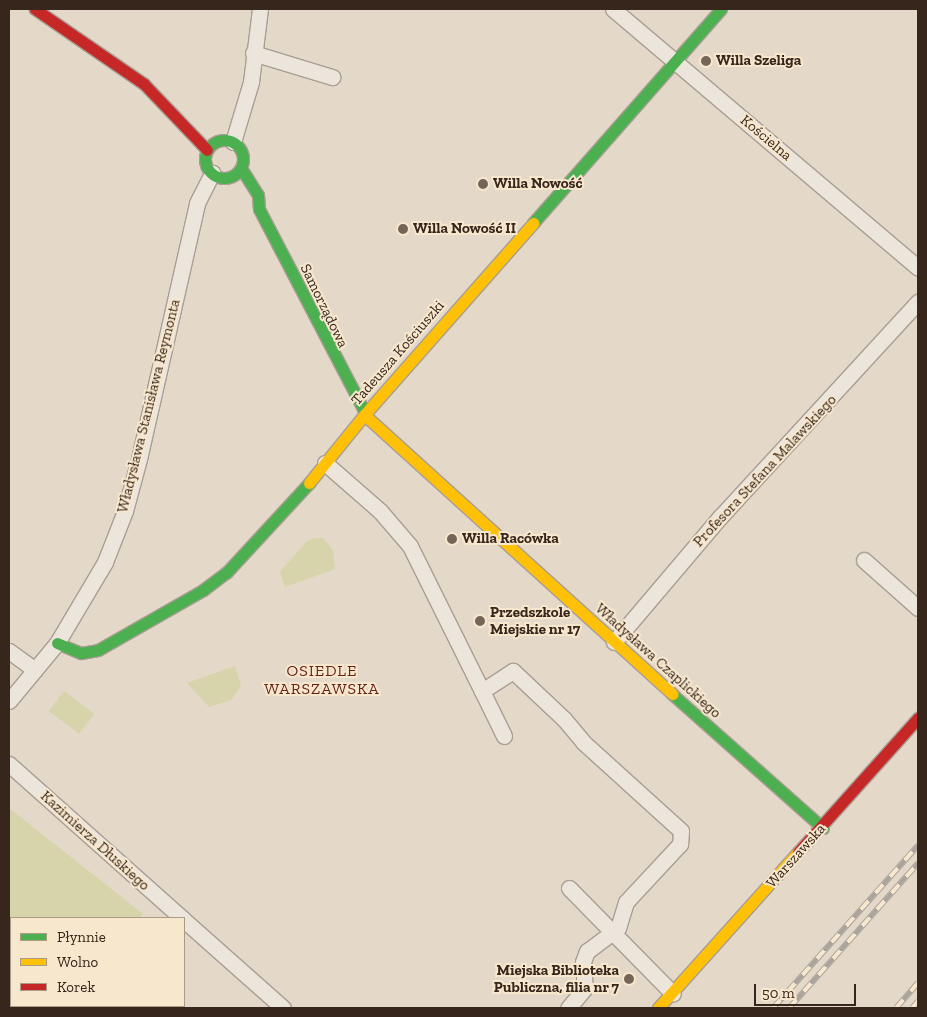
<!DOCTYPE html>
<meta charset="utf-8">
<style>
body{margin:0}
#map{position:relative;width:927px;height:1017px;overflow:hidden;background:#e4d9c9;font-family:"Zilla Slab",serif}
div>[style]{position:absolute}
.green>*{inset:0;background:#d7d3aa;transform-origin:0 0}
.roads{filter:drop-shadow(1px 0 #a99e93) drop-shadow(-1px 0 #a99e93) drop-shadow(0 1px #a99e93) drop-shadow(0 -1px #a99e93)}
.street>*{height:15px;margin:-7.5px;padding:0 7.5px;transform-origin:7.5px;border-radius:7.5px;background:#ece5db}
.fast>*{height:11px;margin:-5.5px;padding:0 5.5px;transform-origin:5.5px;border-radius:5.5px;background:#4caf50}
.fast>.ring{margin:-5.5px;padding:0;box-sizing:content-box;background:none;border:11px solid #4caf50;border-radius:50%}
.slow>*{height:11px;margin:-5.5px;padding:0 5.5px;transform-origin:5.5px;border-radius:5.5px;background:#ffc107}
.jam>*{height:11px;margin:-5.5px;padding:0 5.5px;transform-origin:5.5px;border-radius:5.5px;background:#c62828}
.rail>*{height:5.5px;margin-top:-2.75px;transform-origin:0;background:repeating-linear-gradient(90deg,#f7e7cd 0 11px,#aba49c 0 22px);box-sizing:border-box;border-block:1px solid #aba49c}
.dots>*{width:14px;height:14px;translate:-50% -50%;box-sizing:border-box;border:2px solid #f7e7cd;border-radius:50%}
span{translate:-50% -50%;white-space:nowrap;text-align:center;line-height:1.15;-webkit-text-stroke:4px #f7e7cd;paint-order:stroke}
.poi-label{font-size:15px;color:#37261b;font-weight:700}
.left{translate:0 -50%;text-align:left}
.right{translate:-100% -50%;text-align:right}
.street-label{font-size:15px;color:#37261b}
.neighbourhood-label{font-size:16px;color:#662118;letter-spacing:1px}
.frame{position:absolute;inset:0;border:10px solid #37261b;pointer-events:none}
.legend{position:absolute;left:10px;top:917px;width:175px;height:90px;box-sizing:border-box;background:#f7e7cd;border:1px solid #aa9a86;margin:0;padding:6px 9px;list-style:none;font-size:15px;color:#37261b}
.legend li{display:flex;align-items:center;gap:10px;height:25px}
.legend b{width:25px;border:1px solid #aa9a86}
.scale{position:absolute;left:754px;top:984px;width:102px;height:22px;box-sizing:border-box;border:2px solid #37261b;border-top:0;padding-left:6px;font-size:15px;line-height:18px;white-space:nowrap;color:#37261b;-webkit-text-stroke:4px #f7e7cd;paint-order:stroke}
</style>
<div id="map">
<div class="green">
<i style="clip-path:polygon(315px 538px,323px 538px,333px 550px,335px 569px,285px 587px,280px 572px,307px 541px)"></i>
<i style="clip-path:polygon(235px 666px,241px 686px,231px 700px,209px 707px,187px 683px)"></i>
<i style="left:64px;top:691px;width:38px;height:25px;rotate:37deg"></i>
<i style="clip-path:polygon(9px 808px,143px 914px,140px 918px,11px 918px,11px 1006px,109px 1008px,9px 1008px)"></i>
</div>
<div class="roads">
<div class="street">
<i style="left:613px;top:9px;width:400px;rotate:40.3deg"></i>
<i style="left:253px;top:53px;width:83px;rotate:16.9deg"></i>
<i style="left:233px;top:142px;width:63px;rotate:-73.3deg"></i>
<i style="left:251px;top:82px;width:74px;rotate:-83deg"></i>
<i style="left:325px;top:463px;width:73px;rotate:41.1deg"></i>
<i style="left:380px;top:511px;width:46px;rotate:49.4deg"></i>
<i style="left:410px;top:546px;width:162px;rotate:63.6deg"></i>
<i style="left:482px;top:691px;width:37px;rotate:-33deg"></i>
<i style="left:513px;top:671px;width:70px;rotate:43.3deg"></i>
<i style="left:564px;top:719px;width:30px;rotate:50deg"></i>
<i style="left:583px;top:742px;width:132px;rotate:42.2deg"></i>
<i style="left:681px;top:831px;width:13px;rotate:94deg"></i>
<i style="left:680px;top:844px;width:79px;rotate:133deg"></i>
<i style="left:626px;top:902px;width:27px;rotate:107deg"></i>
<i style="left:618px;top:928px;width:39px;rotate:143deg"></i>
<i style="left:587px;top:951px;width:12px;rotate:110deg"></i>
<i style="left:583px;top:962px;width:26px;rotate:86deg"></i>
<i style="left:585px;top:988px;width:26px;rotate:130deg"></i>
<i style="left:864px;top:560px;width:72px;rotate:41.6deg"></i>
<i style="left:614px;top:642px;width:165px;rotate:-49.7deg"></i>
<i style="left:721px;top:516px;width:291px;rotate:-47.4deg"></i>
<i style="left:9px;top:651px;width:32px;rotate:36deg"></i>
<i style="left:482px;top:691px;width:50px;rotate:63.9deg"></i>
<i style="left:9px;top:701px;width:75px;rotate:-50.4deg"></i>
<i style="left:57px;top:643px;width:94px;rotate:-59.3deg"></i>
<i style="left:105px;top:562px;width:55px;rotate:-68.6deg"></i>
<i style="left:125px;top:511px;width:54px;rotate:-74.9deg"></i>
<i style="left:139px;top:459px;width:262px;rotate:-77.2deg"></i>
<i style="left:197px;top:203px;width:34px;rotate:-63deg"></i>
<i style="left:9px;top:764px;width:232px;rotate:41.7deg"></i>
<i style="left:569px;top:888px;width:148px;rotate:45.5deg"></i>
<i style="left:184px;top:920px;width:132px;rotate:41.6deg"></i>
</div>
<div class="fast">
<i class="ring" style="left:205px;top:140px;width:27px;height:27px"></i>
<i style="left:241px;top:168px;width:32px;rotate:58deg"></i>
<i style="left:258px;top:195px;width:14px;rotate:86deg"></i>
<i style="left:259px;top:209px;width:236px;rotate:62.5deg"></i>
<i style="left:533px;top:223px;width:285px;rotate:-48.7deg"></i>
<i style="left:57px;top:643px;width:26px;rotate:23deg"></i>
<i style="left:81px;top:653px;width:17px;rotate:-10deg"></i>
<i style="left:98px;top:650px;width:121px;rotate:-29.7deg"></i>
<i style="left:203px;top:590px;width:30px;rotate:-37deg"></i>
<i style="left:227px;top:572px;width:121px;rotate:-47.3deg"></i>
<i style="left:672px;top:694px;width:202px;rotate:41.6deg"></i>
</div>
<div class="slow">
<i style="left:368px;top:418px;width:411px;rotate:42.2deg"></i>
<i style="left:309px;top:483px;width:87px;rotate:-51deg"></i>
<i style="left:364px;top:415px;width:256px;rotate:-48.6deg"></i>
<i style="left:658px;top:1008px;width:210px;rotate:-48.1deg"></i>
</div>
<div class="jam">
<i style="left:35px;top:9px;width:132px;rotate:34.5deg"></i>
<i style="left:144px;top:84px;width:91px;rotate:46.3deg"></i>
<i style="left:798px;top:852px;width:180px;rotate:-48.2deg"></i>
</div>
</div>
<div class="rail">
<i style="left:773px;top:1008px;width:218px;rotate:-48.3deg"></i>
<i style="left:789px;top:1008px;width:194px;rotate:-48.3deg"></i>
<i style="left:896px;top:1008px;width:33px;rotate:-49deg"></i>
<i style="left:912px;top:1008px;width:9px;rotate:-49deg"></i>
</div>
<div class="dots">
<i style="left:706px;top:61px;background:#746558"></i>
<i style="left:483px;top:184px;background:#746558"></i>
<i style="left:403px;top:229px;background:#746558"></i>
<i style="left:452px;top:539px;background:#746558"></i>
<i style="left:480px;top:621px;background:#746558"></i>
<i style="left:629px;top:979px;background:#746558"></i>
</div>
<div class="poi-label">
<span class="left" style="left:716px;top:61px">Willa Szeliga</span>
<span class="left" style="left:493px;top:184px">Willa Nowość</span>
<span class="left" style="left:413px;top:229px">Willa Nowość II</span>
<span class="left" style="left:462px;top:539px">Willa Racówka</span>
<span class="left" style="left:490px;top:621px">Przedszkole<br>Miejskie nr 17</span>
<span class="right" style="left:619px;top:979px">Miejska Biblioteka<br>Publiczna, filia nr 7</span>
</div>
<div class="street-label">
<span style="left:766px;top:138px;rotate:40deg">Kościelna</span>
<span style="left:324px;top:306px;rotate:64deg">Samorządowa</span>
<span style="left:398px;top:353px;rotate:-49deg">Tadeusza Kościuszki</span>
<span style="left:149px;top:406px;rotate:-76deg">Władysława Stanisława Reymonta</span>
<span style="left:765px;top:471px;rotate:-47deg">Profesora Stefana Malawskiego</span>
<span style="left:658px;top:661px;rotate:42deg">Władysława Czaplickiego</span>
<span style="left:95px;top:841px;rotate:42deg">Kazimierza Dłuskiego</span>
<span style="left:796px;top:856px;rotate:-48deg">Warszawska</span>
</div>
<div class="neighbourhood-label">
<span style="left:322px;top:680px">OSIEDLE<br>WARSZAWSKA</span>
</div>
<div class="frame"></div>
<ul class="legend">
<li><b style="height:6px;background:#4caf50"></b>Płynnie</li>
<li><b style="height:6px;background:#ffc107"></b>Wolno</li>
<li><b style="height:6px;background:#c62828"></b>Korek</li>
</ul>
<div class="scale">50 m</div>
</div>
